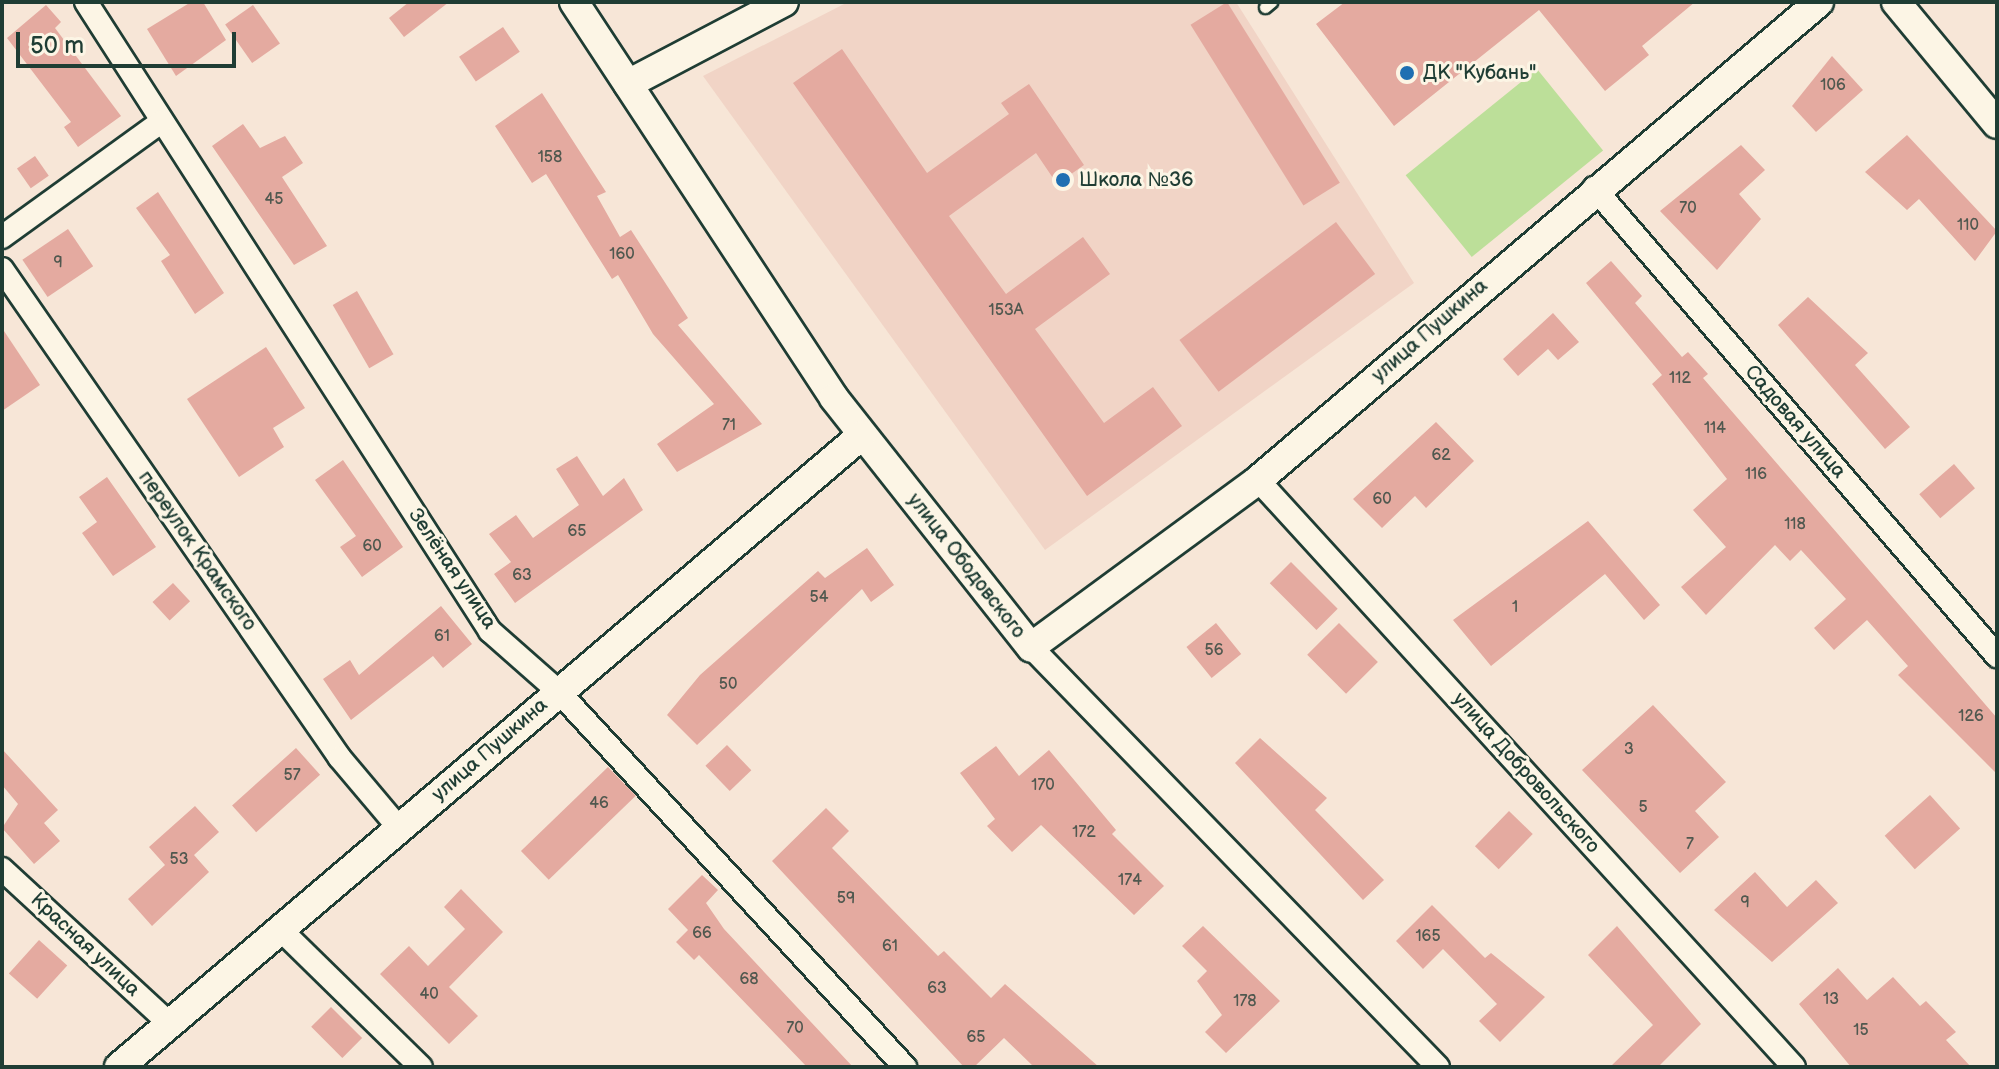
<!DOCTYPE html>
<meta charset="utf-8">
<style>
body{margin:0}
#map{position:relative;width:1999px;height:1069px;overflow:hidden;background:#f7e6d7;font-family:"Balsamiq Sans",sans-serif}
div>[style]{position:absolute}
.built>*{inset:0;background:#f1d4c6}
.green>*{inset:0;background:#bcdf99;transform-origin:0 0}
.building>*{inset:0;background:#e4aaa0;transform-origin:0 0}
.roads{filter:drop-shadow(2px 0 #1f3d34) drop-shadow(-2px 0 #1f3d34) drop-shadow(0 2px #1f3d34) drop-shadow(0 -2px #1f3d34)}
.service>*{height:11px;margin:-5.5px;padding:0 5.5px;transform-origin:5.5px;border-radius:5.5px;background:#fcf5e5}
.minor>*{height:22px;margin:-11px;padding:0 11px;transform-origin:11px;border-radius:11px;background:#fcf5e5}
.tertiary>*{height:28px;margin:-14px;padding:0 14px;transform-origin:14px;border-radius:14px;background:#fcf5e5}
.dots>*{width:22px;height:22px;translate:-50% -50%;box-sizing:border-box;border:4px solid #fcf5e5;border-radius:50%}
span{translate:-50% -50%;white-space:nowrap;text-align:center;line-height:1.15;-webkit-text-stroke:6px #fcf5e5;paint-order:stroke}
.number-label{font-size:16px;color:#50584f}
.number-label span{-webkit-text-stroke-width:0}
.poi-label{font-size:20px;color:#1f3d34}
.left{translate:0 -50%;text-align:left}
.street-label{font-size:20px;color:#1f3d34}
.frame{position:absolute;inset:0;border:4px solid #1f3d34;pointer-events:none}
.scale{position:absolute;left:16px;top:32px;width:220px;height:36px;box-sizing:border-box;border:4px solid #1f3d34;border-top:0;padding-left:10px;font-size:24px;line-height:28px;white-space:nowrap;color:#1f3d34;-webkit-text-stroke:6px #fcf5e5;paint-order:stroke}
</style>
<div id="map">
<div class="built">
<i style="clip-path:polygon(848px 2px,1236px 2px,1414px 283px,1045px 550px,703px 76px)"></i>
</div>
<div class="green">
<i style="left:1537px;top:69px;width:105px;height:169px;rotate:51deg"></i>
</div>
<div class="building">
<i style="clip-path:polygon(191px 2px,203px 2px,226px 40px,176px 76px,147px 29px)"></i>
<i style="clip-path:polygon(409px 2px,449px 2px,404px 37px,389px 18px)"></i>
<i style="left:1227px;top:2px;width:213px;height:43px;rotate:58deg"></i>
<i style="clip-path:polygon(1345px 2px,1695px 2px,1642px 46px,1649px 55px,1605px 91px,1539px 10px,1394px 126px,1316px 24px)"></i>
<i style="clip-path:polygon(46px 5px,61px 22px,55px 28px,121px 116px,78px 147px,64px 127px,71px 122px,7px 38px)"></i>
<i style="left:253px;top:5px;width:47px;height:34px;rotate:55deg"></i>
<i style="left:503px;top:27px;width:30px;height:53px;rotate:56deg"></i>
<i style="clip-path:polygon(842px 49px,927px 173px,1009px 114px,1001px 103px,1029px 84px,1084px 165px,1057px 184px,1036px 153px,949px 216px,1006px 294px,1083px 237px,1110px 274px,1035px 329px,1104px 423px,1153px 387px,1182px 426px,1087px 496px,793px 83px)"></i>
<i style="clip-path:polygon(1832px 56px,1863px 90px,1816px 132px,1792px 106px)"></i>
<i style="clip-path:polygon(542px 93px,606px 192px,597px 196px,620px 237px,631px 230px,688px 318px,678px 325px,762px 424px,677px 472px,657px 444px,714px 404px,653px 334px,618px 275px,612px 279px,546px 174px,532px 183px,495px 126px)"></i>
<i style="clip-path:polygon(243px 124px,260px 148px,285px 136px,303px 163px,282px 177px,327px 246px,294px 265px,212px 146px)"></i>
<i style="clip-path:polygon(1907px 135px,1997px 231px,1975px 261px,1919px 199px,1907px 210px,1865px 172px)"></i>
<i style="clip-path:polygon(1741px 145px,1765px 170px,1739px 194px,1761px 219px,1717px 270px,1660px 211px)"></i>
<i style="left:35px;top:156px;width:24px;height:22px;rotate:55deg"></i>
<i style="clip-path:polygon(158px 192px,224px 293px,195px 314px,161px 261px,170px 255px,136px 208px)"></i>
<i style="left:1336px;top:222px;width:65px;height:196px;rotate:53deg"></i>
<i style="left:68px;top:229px;width:45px;height:55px;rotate:56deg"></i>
<i style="clip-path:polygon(1611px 261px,1642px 296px,1635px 303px,1682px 357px,1688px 352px,1708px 374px,1703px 378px,1997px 718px,1997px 774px,1898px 675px,1908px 666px,1867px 620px,1834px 650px,1814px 628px,1846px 599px,1801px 550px,1790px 561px,1775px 545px,1706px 615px,1681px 587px,1726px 547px,1693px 510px,1727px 479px,1652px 384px,1662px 375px,1586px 283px)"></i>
<i style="left:357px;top:291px;width:73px;height:28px;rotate:60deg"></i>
<i style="clip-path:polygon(1808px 297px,1868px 353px,1855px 365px,1910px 427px,1885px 449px,1778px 325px)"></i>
<i style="clip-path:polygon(1553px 313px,1579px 342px,1558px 360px,1548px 349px,1518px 376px,1503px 359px)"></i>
<i style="clip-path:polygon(2px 328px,40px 385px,2px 411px)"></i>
<i style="clip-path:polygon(266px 347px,305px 408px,273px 428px,284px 447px,239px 477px,187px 399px)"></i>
<i style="clip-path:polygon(1436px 422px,1474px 461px,1426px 508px,1415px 496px,1382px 528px,1353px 499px)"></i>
<i style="clip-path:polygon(577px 456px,603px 496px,624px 478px,643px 510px,515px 603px,494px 574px,511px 562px,489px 534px,516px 515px,533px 538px,579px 505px,556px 469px)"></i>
<i style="clip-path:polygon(343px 460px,403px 547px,362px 577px,340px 547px,356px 536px,315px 480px)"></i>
<i style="left:1954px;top:464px;width:32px;height:46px;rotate:49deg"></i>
<i style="clip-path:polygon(107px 477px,156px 547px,113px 576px,82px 533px,97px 522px,79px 497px)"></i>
<i style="clip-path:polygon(1588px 521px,1660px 605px,1644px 620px,1605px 574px,1491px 666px,1453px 620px)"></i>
<i style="clip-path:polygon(867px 548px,894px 585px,871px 602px,862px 589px,697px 745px,667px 715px,700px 675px,818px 571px,825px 578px)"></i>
<i style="left:1291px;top:562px;width:66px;height:30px;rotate:45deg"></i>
<i style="left:173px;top:583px;width:25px;height:28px;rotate:47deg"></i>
<i style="clip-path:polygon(441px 606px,472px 644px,443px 668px,433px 656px,351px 720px,323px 679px,350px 660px,359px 675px)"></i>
<i style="left:1216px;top:623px;width:40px;height:38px;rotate:51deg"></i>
<i style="left:1339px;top:623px;width:55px;height:45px;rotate:45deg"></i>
<i style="clip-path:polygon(1653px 705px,1726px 782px,1695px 811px,1719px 837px,1680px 873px,1582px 770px)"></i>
<i style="clip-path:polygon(1260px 738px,1327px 798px,1315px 810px,1384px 880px,1363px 900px,1235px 763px)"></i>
<i style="left:727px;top:745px;width:35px;height:30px;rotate:46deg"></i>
<i style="clip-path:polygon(996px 746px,1019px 776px,1049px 750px,1116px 830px,1112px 834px,1164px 886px,1134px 915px,1041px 825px,1012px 852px,987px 826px,995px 819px,960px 773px)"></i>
<i style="left:296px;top:748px;width:36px;height:86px;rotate:48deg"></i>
<i style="clip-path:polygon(2px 749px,58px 810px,44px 823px,60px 841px,34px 864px,2px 828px,18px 804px,2px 785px)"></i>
<i style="left:608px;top:767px;width:40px;height:121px;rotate:46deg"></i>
<i style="left:1930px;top:795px;width:45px;height:61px;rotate:48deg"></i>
<i style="clip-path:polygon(195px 806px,219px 832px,194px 855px,209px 872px,152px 926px,128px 899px,165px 865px,149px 847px)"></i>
<i style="clip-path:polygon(826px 808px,849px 831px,832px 848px,938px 956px,944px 951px,991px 998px,1005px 984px,1099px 1067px,1034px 1067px,1004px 1038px,974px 1067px,964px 1067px,772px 861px)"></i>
<i style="left:1509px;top:811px;width:33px;height:49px;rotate:44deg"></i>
<i style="clip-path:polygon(1755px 872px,1787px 907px,1816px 880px,1838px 903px,1772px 962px,1714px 910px)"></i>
<i style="clip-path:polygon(702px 875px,718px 890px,706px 903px,724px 929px,853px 1067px,807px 1067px,699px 955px,694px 960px,676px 942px,688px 930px,668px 909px)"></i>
<i style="clip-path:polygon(461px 889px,503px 932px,449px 987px,478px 1016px,449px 1044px,380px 974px,409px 946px,428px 966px,465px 929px,444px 907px)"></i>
<i style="clip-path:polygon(1432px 905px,1485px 958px,1491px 953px,1545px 997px,1500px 1042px,1479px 1021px,1497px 1004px,1443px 949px,1423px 969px,1396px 941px)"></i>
<i style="clip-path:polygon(1203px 926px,1280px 1001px,1226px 1053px,1205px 1032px,1222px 1015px,1197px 981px,1207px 971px,1182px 946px)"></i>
<i style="clip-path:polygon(1617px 926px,1701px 1024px,1658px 1067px,1610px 1067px,1653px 1025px,1588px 955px)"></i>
<i style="left:39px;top:940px;width:38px;height:45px;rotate:42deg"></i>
<i style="clip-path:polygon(1838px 968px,1867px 1000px,1893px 977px,1920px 1006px,1926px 1001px,1956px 1032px,1946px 1040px,1971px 1067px,1851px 1067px,1799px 1004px)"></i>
<i style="left:331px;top:1007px;width:44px;height:28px;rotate:45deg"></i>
</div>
<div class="roads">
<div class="service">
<i style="left:1265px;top:7px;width:8px;rotate:-40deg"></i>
</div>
<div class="minor">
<i style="left:86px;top:2px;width:748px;rotate:57.29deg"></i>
<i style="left:490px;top:631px;width:91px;rotate:41.4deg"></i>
<i style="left:558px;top:691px;width:512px;rotate:47.3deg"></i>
<i style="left:1594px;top:188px;width:618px;rotate:49.27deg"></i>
<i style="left:2px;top:237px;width:196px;rotate:-35.9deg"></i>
<i style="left:2px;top:269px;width:594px;rotate:55.35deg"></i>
<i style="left:340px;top:758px;width:92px;rotate:49.9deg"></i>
<i style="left:1258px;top:480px;width:795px;rotate:47.6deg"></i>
<i style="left:1031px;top:647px;width:585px;rotate:45.9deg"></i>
<i style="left:2px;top:869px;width:226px;rotate:42.7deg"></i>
<i style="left:280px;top:929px;width:197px;rotate:44.4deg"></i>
</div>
<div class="tertiary">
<i style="left:574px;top:2px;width:474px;rotate:56.7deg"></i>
<i style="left:834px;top:398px;width:318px;rotate:51.7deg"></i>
<i style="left:1031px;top:647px;width:282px;rotate:-36.3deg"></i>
<i style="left:1258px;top:480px;width:737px;rotate:-40.43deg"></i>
<i style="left:1896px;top:2px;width:158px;rotate:50.4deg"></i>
<i style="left:628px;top:84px;width:176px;rotate:-27.7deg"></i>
<i style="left:119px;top:1067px;width:975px;rotate:-40.38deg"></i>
</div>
</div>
<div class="dots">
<i style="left:1407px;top:73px;background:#1f6fb2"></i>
<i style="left:1063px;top:180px;background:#1f6fb2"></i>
</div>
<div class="number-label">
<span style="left:1833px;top:86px">106</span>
<span style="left:550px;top:158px">158</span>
<span style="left:274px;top:200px">45</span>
<span style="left:1688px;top:209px">70</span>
<span style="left:1968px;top:226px">110</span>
<span style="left:622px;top:255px">160</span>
<span style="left:58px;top:263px">9</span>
<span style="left:1006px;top:311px">153А</span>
<span style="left:1680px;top:379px">112</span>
<span style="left:729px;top:426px">71</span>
<span style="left:1715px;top:429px">114</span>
<span style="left:1441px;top:456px">62</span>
<span style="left:1756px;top:475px">116</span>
<span style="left:1382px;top:500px">60</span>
<span style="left:1795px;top:525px">118</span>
<span style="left:577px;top:532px">65</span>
<span style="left:372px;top:547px">60</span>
<span style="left:522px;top:576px">63</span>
<span style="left:819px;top:598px">54</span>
<span style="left:1515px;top:608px">1</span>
<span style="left:442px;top:637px">61</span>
<span style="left:1214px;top:651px">56</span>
<span style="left:728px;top:685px">50</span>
<span style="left:1971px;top:717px">126</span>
<span style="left:1629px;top:750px">3</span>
<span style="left:292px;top:776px">57</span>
<span style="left:1043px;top:786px">170</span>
<span style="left:599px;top:804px">46</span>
<span style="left:1643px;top:808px">5</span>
<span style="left:1084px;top:833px">172</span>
<span style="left:1690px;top:845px">7</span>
<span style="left:179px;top:860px">53</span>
<span style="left:1130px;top:881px">174</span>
<span style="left:846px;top:899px">59</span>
<span style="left:1745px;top:903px">9</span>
<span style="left:702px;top:934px">66</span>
<span style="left:1428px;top:937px">165</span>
<span style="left:890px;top:947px">61</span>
<span style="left:749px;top:980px">68</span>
<span style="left:937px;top:989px">63</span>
<span style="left:429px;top:995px">40</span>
<span style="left:1831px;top:1000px">13</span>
<span style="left:1245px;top:1002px">178</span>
<span style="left:795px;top:1029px">70</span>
<span style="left:1861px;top:1031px">15</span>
<span style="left:976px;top:1038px">65</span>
</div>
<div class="poi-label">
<span class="left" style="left:1423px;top:73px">ДК "Кубань"</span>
<span class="left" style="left:1079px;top:180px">Школа №36</span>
</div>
<div class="street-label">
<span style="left:1430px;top:331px;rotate:-41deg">улица Пушкина</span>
<span style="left:1795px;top:422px;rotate:49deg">Садовая улица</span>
<span style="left:197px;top:551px;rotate:55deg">переулок Крамского</span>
<span style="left:966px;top:566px;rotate:52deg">улица Ободовского</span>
<span style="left:452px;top:569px;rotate:56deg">Зелёная улица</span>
<span style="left:490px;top:750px;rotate:-41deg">улица Пушкина</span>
<span style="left:1526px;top:773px;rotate:48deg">улица Добровольского</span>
<span style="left:85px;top:945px;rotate:43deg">Красная улица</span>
</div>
<div class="frame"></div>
<div class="scale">50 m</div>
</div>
